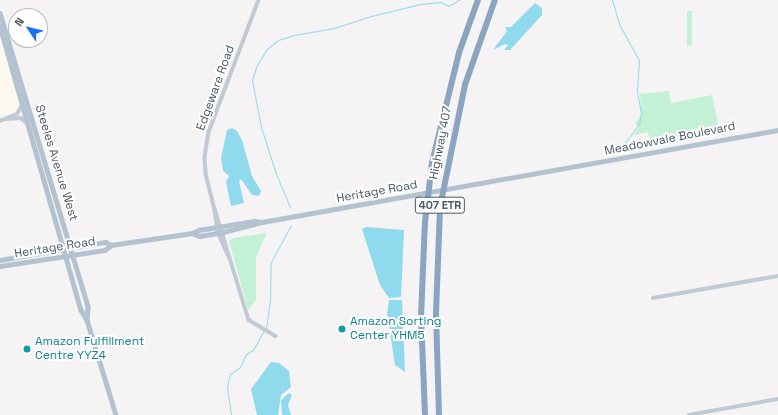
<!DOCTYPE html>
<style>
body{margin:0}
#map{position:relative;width:778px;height:415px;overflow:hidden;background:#f5f3f3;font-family:"Space Grotesk",sans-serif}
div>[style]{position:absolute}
.commercial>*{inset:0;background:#fdf9ef}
.green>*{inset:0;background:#c3f1d5;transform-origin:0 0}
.water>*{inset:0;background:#90daee}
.stream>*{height:1px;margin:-0.5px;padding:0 0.5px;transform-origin:0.5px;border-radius:0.5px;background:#90daee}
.minor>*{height:3.5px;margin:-1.75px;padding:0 1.75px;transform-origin:1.75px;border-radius:1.75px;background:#c1cad2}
.major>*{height:4.5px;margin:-2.25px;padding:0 2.25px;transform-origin:2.25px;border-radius:2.25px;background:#b3c2d1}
.highway>*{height:5.5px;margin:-2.75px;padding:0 2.75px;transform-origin:2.75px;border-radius:2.75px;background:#8ba5c1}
.dots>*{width:11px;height:11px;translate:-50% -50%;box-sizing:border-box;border:2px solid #fff;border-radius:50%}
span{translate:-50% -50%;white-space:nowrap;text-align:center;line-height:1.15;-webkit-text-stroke:4px #fff;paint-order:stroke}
.shield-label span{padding:1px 3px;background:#fff;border:1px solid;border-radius:3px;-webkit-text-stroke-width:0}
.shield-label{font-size:11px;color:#4a5661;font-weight:700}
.street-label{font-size:12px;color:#4a5661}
.culture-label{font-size:12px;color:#0d838f}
.left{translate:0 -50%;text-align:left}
.north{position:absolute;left:8px;top:8px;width:40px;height:40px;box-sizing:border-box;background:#fff;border:1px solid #b7bbc0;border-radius:50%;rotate:305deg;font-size:11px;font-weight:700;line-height:16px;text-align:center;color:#4a5661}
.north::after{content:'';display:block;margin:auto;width:14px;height:18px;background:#1a73e8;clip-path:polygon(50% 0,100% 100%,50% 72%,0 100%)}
</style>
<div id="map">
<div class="commercial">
<i style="clip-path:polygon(0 37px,20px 105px,17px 111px,0 116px)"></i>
</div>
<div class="green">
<i style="left:687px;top:11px;width:5px;height:35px"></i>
<i style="clip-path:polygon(669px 91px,671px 103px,712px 95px,720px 134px,651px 147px,648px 132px,634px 135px,639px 127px,635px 124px,641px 114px,640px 94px)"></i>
<i style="clip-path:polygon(267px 233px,256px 257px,256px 300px,248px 310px,229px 241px,233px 238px)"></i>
</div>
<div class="water">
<i style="clip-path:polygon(535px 3px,542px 8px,542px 15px,510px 50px,504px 50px,508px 45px,505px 44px,493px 50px,507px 31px,505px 27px,511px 27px)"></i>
<i style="clip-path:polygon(232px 128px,237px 131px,242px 140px,252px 176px,261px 191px,259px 196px,252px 195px,241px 179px,239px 181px,244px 203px,231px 206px,226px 182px,229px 176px,223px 171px,221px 158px,227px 130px)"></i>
<i style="clip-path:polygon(366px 227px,404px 230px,401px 297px,389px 298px,380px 285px,362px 229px)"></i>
<i style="clip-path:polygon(389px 300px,402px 300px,405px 372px,395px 365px,387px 313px)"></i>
<i style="clip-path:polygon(271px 362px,279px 363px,289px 371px,291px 387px,281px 395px,278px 415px,257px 415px,251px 389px)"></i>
<i style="clip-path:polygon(289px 393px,292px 395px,288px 405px,291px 415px,282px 415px,281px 400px)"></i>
</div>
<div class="stream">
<i style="left:612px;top:0;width:27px;rotate:73deg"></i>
<i style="left:620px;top:26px;width:39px;rotate:61deg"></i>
<i style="left:639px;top:60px;width:31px;rotate:94deg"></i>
<i style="left:637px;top:91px;width:22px;rotate:80deg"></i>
<i style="left:641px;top:113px;width:11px;rotate:100deg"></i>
<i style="left:639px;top:124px;width:31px;rotate:127deg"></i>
<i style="left:290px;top:207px;width:36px;rotate:-113deg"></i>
<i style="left:276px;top:174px;width:49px;rotate:-107.7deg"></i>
<i style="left:261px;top:127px;width:48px;rotate:-100.8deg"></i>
<i style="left:252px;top:80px;width:16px;rotate:-72deg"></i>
<i style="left:257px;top:65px;width:19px;rotate:-58deg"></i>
<i style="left:267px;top:49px;width:14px;rotate:-39deg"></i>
<i style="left:278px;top:40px;width:17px;rotate:-17deg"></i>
<i style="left:294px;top:35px;width:41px;rotate:-9.9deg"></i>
<i style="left:334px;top:28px;width:39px;rotate:-18deg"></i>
<i style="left:371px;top:16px;width:51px;rotate:-13.5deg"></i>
<i style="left:421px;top:4px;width:20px;rotate:-6deg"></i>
<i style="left:441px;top:2px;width:8px;rotate:30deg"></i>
<i style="left:448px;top:6px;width:13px;rotate:-29deg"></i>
<i style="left:266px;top:328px;width:27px;rotate:-82deg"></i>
<i style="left:270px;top:301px;width:39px;rotate:-89deg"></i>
<i style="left:271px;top:262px;width:42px;rotate:-61.6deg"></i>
<i style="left:231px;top:415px;width:28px;rotate:-98deg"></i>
<i style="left:227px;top:387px;width:13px;rotate:-77deg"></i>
<i style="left:230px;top:374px;width:12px;rotate:-35deg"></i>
<i style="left:240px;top:367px;width:14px;rotate:-65deg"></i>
<i style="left:246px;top:354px;width:8px;rotate:-30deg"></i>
<i style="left:253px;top:350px;width:23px;rotate:-61deg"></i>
</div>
<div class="minor">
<i style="left:259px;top:0;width:141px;rotate:110.7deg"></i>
<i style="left:209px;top:132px;width:26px;rotate:99deg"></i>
<i style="left:205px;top:158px;width:16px;rotate:86deg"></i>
<i style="left:206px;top:174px;width:36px;rotate:76deg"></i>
<i style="left:215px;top:209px;width:116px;rotate:73deg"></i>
<i style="left:249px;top:320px;width:31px;rotate:31deg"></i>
<i style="left:6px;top:119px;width:15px;rotate:-4deg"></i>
<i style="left:21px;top:118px;width:8px;rotate:40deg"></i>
<i style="left:0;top:121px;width:18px;rotate:-22deg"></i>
<i style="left:17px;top:114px;width:10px;rotate:-61deg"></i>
<i style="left:215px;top:210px;width:22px;rotate:82deg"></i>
<i style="left:218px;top:232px;width:30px;rotate:66deg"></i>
<i style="left:653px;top:298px;width:127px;rotate:-10deg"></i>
<i style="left:689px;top:415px;width:90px;rotate:-10.2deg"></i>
</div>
<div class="major">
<i style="left:0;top:13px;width:306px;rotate:73.3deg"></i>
<i style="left:88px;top:306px;width:14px;rotate:94deg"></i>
<i style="left:0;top:26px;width:295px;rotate:74.1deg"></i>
<i style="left:81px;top:310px;width:12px;rotate:59deg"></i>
<i style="left:87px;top:320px;width:99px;rotate:73deg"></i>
<i style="left:192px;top:233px;width:8px;rotate:23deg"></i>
<i style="left:199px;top:236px;width:24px;rotate:-9deg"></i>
<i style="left:223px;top:232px;width:40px;rotate:-14.4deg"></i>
<i style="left:262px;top:222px;width:524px;rotate:-10.11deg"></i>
<i style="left:0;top:260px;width:107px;rotate:-9.7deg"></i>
<i style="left:105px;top:242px;width:7px;rotate:27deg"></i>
<i style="left:111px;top:245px;width:82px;rotate:-8.4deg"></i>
<i style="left:192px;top:233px;width:8px;rotate:-23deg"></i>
<i style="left:199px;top:230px;width:56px;rotate:-9.3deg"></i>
<i style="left:254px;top:221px;width:8px;rotate:7deg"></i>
<i style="left:0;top:266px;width:106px;rotate:-8.7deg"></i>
<i style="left:105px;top:250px;width:8px;rotate:-40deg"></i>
</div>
<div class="highway">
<i style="left:425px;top:415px;width:98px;rotate:-92.3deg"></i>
<i style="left:421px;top:317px;width:95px;rotate:-87.6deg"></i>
<i style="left:425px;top:222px;width:59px;rotate:-83.2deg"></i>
<i style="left:432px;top:163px;width:113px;rotate:-76.2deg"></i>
<i style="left:459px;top:53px;width:56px;rotate:-70.3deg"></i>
<i style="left:439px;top:415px;width:102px;rotate:-91.7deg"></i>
<i style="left:436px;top:313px;width:106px;rotate:-87.8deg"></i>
<i style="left:440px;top:207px;width:125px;rotate:-78.4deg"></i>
<i style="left:465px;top:85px;width:90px;rotate:-70.6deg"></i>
</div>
<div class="dots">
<i style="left:342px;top:329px;background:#0f9aa8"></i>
<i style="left:27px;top:349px;background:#0f9aa8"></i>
</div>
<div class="shield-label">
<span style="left:440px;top:205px">407 ETR</span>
</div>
<div class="street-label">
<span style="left:216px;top:88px;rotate:-70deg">Edgeware Road</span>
<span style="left:670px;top:139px;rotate:-11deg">Meadowvale Boulevard</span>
<span style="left:441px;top:143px;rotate:-79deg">Highway 407</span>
<span style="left:56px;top:163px;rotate:73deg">Steeles Avenue West</span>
<span style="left:377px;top:192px;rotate:-10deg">Heritage Road</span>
<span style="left:55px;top:248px;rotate:-9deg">Heritage Road</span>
</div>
<div class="culture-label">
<span class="left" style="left:350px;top:329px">Amazon Sorting<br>Center YHM5</span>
<span class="left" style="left:35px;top:349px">Amazon Fulfillment<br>Centre YYZ4</span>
</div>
<div class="north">N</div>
</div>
